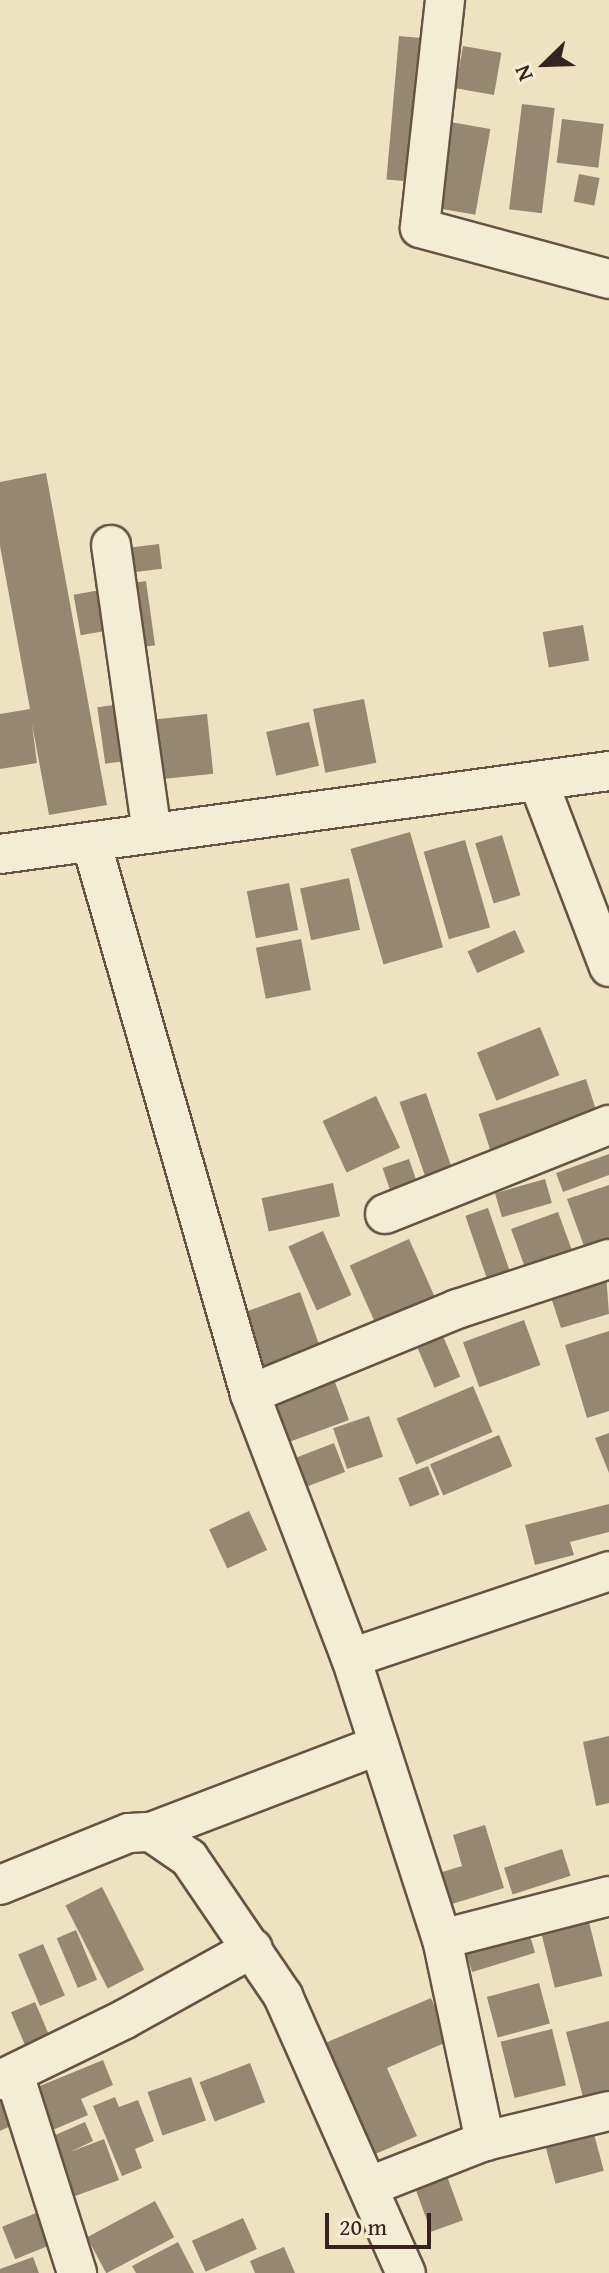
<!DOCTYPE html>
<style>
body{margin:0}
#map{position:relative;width:609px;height:2273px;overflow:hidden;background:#eee3c0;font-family:"Gentium Book Plus",serif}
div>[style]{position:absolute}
.building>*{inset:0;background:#968771;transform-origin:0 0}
.roads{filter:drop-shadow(2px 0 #655344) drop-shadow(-2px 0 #655344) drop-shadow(0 2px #655344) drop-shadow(0 -2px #655344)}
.minor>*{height:38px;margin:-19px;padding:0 19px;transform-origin:19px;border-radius:19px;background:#f4edd6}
span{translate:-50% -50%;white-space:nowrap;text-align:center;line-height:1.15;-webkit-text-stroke:6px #f4edd6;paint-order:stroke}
.north{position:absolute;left:505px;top:24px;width:80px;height:80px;-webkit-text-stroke:6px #f4edd6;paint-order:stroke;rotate:247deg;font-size:22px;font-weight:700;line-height:32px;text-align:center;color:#37231b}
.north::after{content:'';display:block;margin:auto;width:28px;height:36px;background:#37231b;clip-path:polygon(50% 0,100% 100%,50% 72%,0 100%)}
.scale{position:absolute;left:325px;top:2213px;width:106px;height:36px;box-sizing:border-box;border:4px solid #37231b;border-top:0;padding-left:10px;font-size:24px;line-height:28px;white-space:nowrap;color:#37231b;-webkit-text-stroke:6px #f4edd6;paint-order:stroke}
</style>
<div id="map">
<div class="building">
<i style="left:399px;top:36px;width:33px;height:144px;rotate:5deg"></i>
<i style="left:463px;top:46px;width:39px;height:43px;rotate:10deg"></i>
<i style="left:522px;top:104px;width:33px;height:106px;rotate:7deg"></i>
<i style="left:562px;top:119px;width:42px;height:44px;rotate:7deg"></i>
<i style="left:450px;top:122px;width:41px;height:87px;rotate:10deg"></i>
<i style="left:579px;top:174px;width:21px;height:28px;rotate:11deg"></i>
<i style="clip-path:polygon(46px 473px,107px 805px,49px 815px,32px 724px,37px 763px,0 769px,0 714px,30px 709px,0 546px,0 482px)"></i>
<i style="left:159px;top:544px;width:25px;height:35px;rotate:83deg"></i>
<i style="left:146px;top:581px;width:65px;height:21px;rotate:82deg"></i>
<i style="left:112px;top:588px;width:41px;height:39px;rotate:80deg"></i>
<i style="left:583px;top:625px;width:36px;height:41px;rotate:80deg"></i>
<i style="left:364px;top:699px;width:65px;height:52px;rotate:79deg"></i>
<i style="left:128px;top:703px;width:57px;height:31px;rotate:82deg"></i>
<i style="left:207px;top:714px;width:60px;height:53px;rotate:84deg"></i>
<i style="left:309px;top:722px;width:45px;height:44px;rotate:77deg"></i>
<i style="left:410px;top:832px;width:120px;height:62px;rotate:74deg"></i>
<i style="left:502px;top:835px;width:63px;height:28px;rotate:73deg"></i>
<i style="left:465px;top:840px;width:91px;height:43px;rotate:74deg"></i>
<i style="left:349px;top:878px;width:53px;height:50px;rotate:78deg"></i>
<i style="left:289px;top:883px;width:48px;height:43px;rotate:79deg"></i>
<i style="left:515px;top:930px;width:24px;height:52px;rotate:66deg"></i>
<i style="left:301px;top:939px;width:52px;height:46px;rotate:79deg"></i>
<i style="left:540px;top:1027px;width:52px;height:68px;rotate:68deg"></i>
<i style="left:586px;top:1079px;width:51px;height:113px;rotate:72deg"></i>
<i style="left:426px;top:1093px;width:83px;height:28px;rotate:71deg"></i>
<i style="left:376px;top:1096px;width:57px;height:59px;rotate:65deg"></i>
<i style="clip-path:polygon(609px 1154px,609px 1175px,563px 1192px,556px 1173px)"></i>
<i style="left:409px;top:1159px;width:34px;height:28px;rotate:71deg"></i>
<i style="left:545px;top:1179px;width:25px;height:52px;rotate:74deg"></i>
<i style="left:333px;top:1183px;width:34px;height:73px;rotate:78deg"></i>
<i style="clip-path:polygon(609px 1185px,609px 1256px,590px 1263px,567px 1199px)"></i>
<i style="left:488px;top:1208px;width:67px;height:24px;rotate:71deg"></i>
<i style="left:558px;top:1212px;width:48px;height:50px;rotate:70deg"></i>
<i style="left:323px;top:1231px;width:70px;height:38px;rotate:66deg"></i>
<i style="left:409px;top:1239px;width:67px;height:65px;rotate:66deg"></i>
<i style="clip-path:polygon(606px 1274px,609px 1314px,561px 1328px,549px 1291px)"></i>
<i style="left:300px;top:1292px;width:73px;height:64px;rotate:70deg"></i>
<i style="left:524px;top:1320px;width:48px;height:65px;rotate:70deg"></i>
<i style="left:440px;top:1329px;width:52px;height:28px;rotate:67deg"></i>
<i style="clip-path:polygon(609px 1331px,609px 1411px,587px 1418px,565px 1345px)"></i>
<i style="clip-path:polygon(311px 1375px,316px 1388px,335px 1382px,349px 1420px,289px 1442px,270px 1391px)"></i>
<i style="left:473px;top:1386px;width:50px;height:83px;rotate:67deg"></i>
<i style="left:369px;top:1416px;width:43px;height:38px;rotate:71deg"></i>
<i style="clip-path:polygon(609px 1433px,609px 1473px,595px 1438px)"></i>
<i style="left:499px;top:1435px;width:34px;height:75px;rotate:67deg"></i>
<i style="left:334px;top:1443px;width:31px;height:45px;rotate:69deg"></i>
<i style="left:428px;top:1466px;width:31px;height:32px;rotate:68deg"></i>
<i style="clip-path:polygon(609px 1504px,609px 1532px,570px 1542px,574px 1555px,535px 1565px,525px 1525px)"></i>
<i style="left:249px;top:1511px;width:43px;height:44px;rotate:65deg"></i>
<i style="clip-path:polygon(609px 1736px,609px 1803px,596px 1806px,583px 1742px)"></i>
<i style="clip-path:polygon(485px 1825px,504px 1888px,439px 1908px,429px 1876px,462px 1866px,453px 1835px)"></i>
<i style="left:562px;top:1849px;width:28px;height:61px;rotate:72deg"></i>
<i style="left:102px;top:1887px;width:93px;height:41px;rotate:63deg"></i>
<i style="left:586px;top:1910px;width:68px;height:49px;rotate:76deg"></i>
<i style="left:527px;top:1926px;width:28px;height:66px;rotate:73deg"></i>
<i style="left:76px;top:1930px;width:54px;height:21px;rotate:67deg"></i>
<i style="left:43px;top:1944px;width:56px;height:27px;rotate:67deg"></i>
<i style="left:539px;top:1983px;width:42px;height:54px;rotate:75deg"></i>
<i style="clip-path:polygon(431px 1998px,449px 2041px,387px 2068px,417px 2136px,366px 2158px,318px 2046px)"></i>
<i style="left:35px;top:2002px;width:44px;height:26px;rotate:67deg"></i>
<i style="clip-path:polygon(609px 2021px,609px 2090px,583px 2097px,566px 2032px)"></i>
<i style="left:552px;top:2029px;width:58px;height:53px;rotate:76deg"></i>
<i style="clip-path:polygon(103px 2060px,113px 2085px,81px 2099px,88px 2115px,41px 2135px,23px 2093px)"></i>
<i style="left:250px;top:2063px;width:42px;height:54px;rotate:69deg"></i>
<i style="left:191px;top:2077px;width:46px;height:46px;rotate:71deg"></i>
<i style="clip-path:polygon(0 2086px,25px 2119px,0 2131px)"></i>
<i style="clip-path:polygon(115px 2097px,119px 2107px,138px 2100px,154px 2141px,135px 2149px,142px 2168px,122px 2176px,93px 2106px)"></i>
<i style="clip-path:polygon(85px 2122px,93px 2141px,70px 2152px,104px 2139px,119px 2180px,67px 2199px,44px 2140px)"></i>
<i style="left:594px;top:2134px;width:38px;height:50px;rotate:75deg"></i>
<i style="left:447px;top:2176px;width:47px;height:34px;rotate:70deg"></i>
<i style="left:155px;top:2201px;width:41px;height:77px;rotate:62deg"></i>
<i style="left:41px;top:2211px;width:35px;height:42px;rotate:68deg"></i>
<i style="left:243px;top:2218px;width:34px;height:56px;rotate:66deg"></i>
<i style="clip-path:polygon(178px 2242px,194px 2273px,136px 2273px,132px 2266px)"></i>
<i style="clip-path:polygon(284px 2247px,295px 2273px,255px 2273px,250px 2261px)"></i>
<i style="clip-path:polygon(33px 2257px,39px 2273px,0 2273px,0 2269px)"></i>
</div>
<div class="roads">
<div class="minor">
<i style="left:445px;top:0;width:229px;rotate:96.3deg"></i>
<i style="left:420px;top:228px;width:196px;rotate:15.1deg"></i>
<i style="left:111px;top:545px;width:291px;rotate:81.9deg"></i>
<i style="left:538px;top:781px;width:199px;rotate:69.1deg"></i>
<i style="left:91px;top:842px;width:574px;rotate:73.93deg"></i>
<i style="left:250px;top:1394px;width:283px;rotate:69.1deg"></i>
<i style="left:351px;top:1658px;width:295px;rotate:72.1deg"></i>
<i style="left:442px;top:1939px;width:207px;rotate:78deg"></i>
<i style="left:0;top:854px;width:615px;rotate:-7.76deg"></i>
<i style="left:385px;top:1214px;width:241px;rotate:-21.7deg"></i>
<i style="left:250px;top:1394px;width:224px;rotate:-22.3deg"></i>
<i style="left:457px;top:1309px;width:160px;rotate:-18.2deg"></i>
<i style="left:351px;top:1658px;width:272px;rotate:-18.6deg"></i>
<i style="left:151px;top:1832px;width:244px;rotate:-20.9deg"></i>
<i style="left:0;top:1885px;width:139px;rotate:-22deg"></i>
<i style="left:129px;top:1833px;width:22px;rotate:-3deg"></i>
<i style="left:151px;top:1832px;width:46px;rotate:34.4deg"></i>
<i style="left:189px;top:1858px;width:167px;rotate:55.7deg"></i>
<i style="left:283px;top:1996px;width:303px;rotate:66.1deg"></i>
<i style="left:442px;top:1939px;width:172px;rotate:-14.4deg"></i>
<i style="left:14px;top:2074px;width:209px;rotate:72.4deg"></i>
<i style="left:0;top:2080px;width:139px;rotate:-26deg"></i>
<i style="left:125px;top:2019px;width:146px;rotate:-29deg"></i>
<i style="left:370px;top:2186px;width:123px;rotate:-21.4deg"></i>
<i style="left:485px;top:2141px;width:128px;rotate:-13.6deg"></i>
</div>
</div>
<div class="north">N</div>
<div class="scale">20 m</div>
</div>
